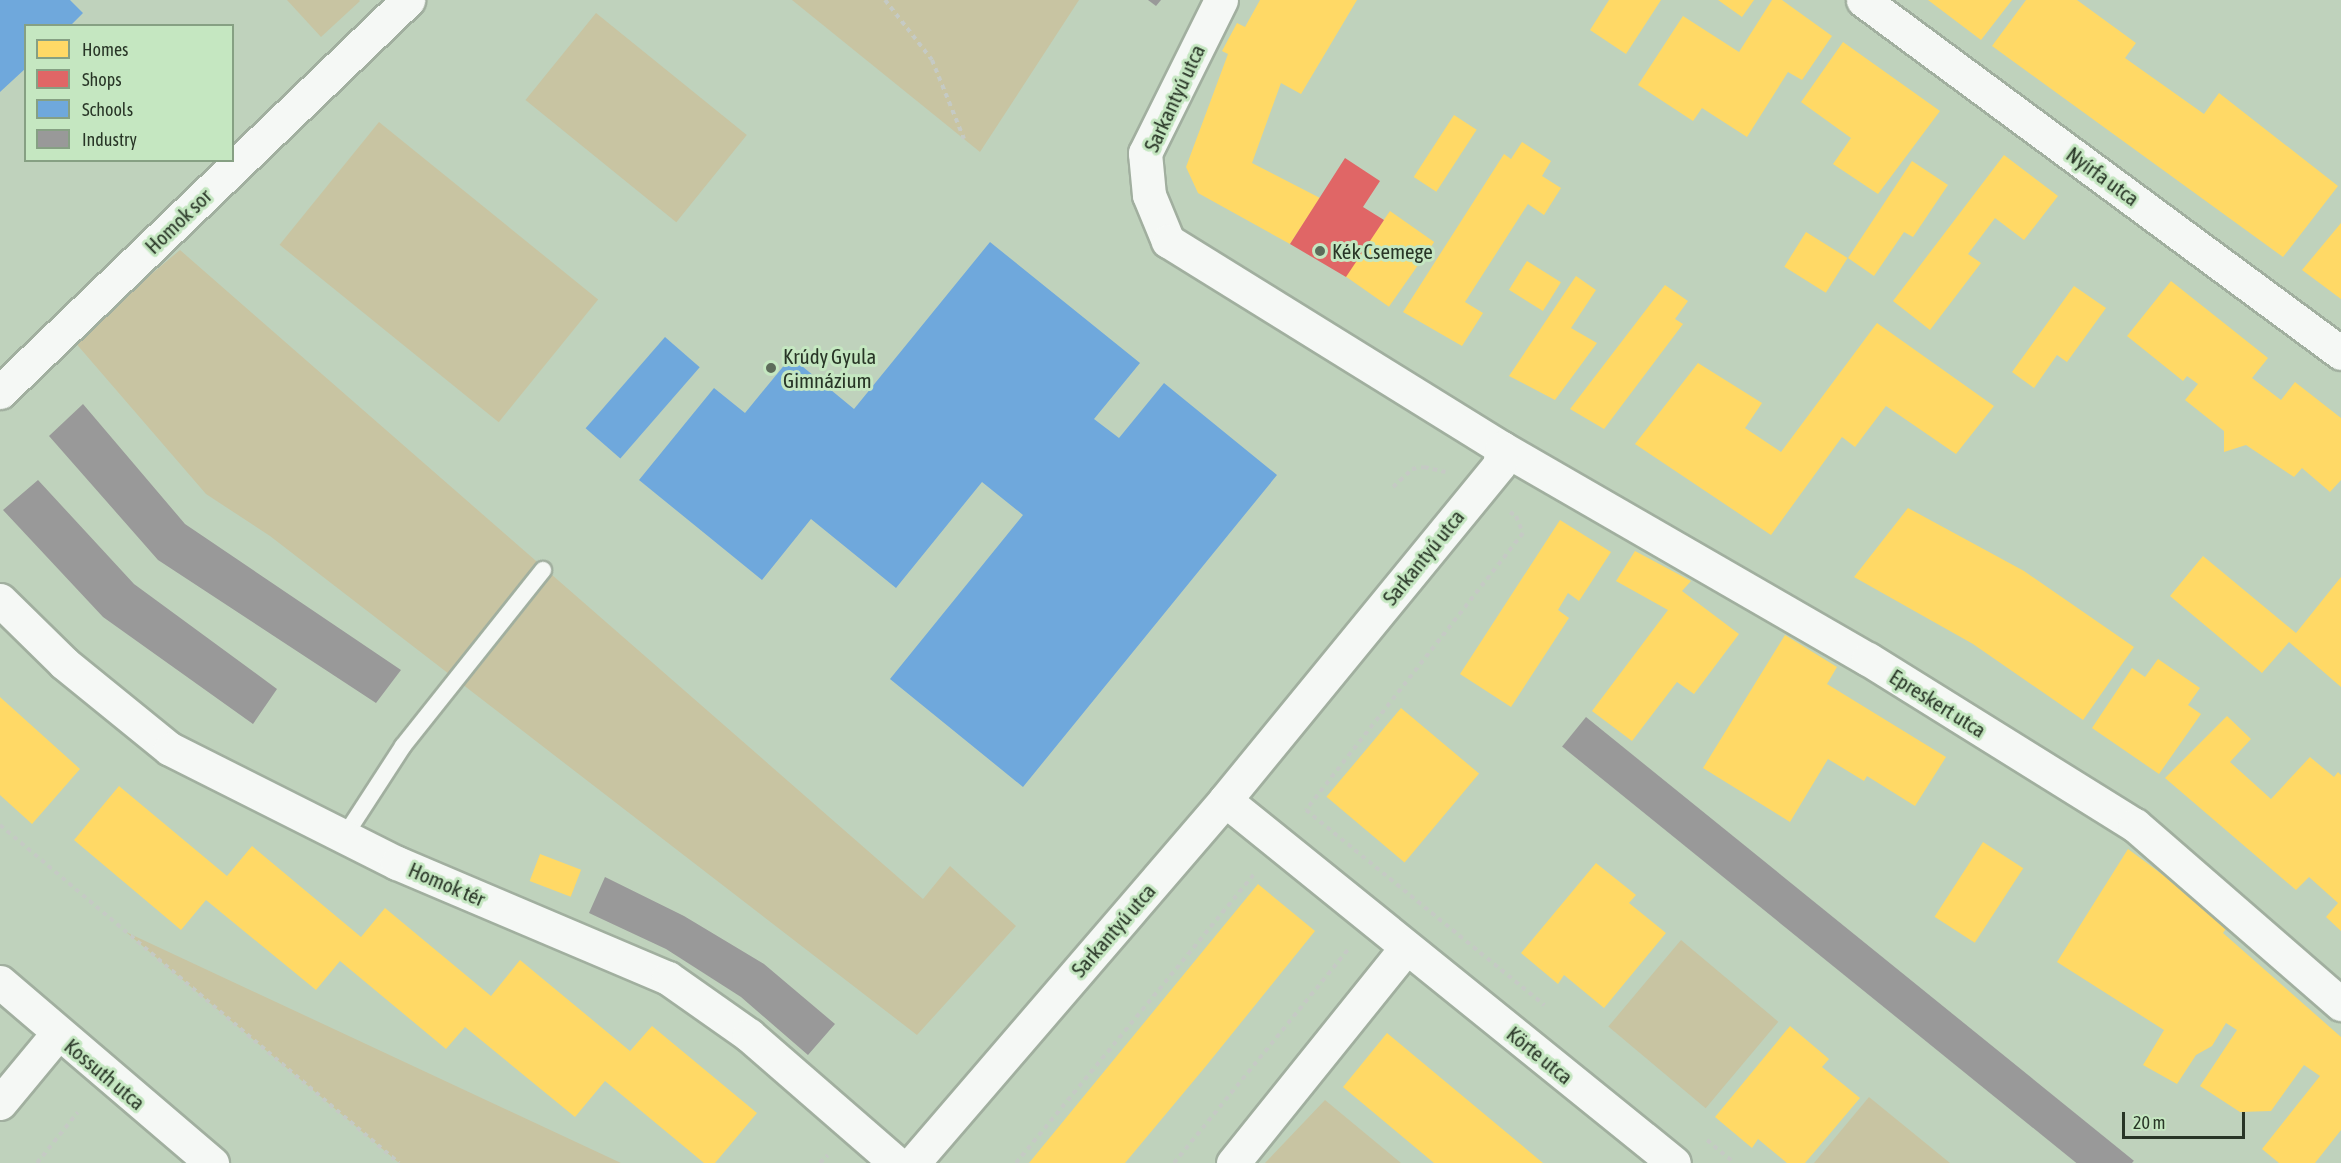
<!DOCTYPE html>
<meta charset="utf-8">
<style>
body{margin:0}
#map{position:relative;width:2341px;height:1163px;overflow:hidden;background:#bfd2bc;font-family:"Asap Condensed",sans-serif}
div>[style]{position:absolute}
.green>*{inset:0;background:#c8c4a2;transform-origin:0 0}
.homes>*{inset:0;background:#ffd966;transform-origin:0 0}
.shops>*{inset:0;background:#e06666}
.schools>*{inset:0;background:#6fa8dc;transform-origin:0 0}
.industry>*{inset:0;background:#999;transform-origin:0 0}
.path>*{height:4px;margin-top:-2px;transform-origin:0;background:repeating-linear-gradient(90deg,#c5cac4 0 4.5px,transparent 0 9px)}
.roads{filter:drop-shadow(2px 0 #a1af9f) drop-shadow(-2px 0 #a1af9f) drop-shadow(0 2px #a1af9f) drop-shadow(0 -2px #a1af9f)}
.service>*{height:16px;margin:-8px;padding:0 8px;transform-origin:8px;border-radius:8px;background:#f5f8f5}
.minor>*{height:33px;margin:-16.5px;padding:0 16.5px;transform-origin:16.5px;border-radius:16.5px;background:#f5f8f5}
.tertiary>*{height:33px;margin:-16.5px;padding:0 16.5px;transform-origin:16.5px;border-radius:16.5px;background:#f5f8f5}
.dots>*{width:16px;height:16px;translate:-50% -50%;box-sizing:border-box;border:3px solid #c5e7c1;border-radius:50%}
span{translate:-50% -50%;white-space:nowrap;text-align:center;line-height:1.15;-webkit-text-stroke:6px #c5e7c1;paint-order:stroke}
.street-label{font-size:21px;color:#283526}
.poi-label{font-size:21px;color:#283526}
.left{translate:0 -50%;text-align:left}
.legend{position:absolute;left:24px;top:24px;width:210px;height:138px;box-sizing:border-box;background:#c5e7c1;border:2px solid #86a083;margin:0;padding:8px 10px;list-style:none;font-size:18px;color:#283526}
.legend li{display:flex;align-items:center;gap:12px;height:30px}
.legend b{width:30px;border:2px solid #86a083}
.scale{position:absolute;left:2122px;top:1112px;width:123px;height:27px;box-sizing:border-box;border:3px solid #283526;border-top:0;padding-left:8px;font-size:18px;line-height:21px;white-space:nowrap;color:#283526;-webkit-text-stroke:4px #c5e7c1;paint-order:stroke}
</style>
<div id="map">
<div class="green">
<i style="clip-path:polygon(287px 0,359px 0,360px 1px,321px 37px)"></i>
<i style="clip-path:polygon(792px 0,1079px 0,980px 152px)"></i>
<i style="left:596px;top:13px;width:194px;height:112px;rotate:39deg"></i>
<i style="left:379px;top:122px;width:282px;height:158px;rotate:39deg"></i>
<i style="clip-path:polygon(180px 250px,923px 899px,950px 866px,1016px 926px,917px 1035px,270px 536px,206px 494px,73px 340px)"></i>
<i style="clip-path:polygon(126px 932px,621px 1163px,399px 1163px)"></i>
<i style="left:1681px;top:940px;width:127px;height:113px;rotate:40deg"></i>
<i style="clip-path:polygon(1869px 1097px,1950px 1163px,1814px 1163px)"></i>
<i style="clip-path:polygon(1325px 1100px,1401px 1163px,1265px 1163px)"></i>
</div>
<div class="homes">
<i style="clip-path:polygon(1260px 0,1357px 0,1301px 94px,1281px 83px,1252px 163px,1320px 198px,1290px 244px,1198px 193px,1186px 167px,1228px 54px,1222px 51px,1237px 23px,1245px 27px)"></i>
<i style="clip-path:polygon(1609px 0,1661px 0,1626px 54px,1590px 30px)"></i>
<i style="clip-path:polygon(1718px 0,1754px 0,1742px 17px)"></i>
<i style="clip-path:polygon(1772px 0,1782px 0,1832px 36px,1802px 80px,1788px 72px,1747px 137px,1702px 108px,1693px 121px,1638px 85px,1683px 16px,1739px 52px)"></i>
<i style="clip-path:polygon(1928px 0,2012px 0,1981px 40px)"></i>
<i style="clip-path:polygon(2026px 0,2077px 0,2136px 43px,2125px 58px,2204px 114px,2219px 93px,2338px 186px,2283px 257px,1992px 46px)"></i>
<i style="clip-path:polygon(1843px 42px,1940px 111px,1878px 194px,1833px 164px,1851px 138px,1801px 102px)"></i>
<i style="left:1454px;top:115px;width:27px;height:74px;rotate:33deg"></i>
<i style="clip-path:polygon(1522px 142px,1551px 161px,1542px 176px,1561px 188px,1544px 215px,1528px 204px,1465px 302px,1483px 313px,1462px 346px,1403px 312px,1504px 154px,1511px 159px)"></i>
<i style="clip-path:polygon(2004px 155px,2058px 196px,2024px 240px,1995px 218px,1968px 254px,1981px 263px,1930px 330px,1893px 301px)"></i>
<i style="clip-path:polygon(1912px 161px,1948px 185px,1913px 237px,1904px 232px,1874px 276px,1848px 258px)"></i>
<i style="left:1390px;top:211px;width:54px;height:79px;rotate:35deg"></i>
<i style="clip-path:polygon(2341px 223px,2341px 299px,2302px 270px)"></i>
<i style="left:1806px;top:232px;width:49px;height:41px;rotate:32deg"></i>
<i style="left:1527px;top:261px;width:40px;height:34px;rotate:32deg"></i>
<i style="clip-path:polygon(1576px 276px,1596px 290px,1571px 328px,1597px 343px,1555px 400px,1509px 376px)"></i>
<i style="clip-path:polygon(2171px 281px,2268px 358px,2252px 378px,2281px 400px,2295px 382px,2341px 418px,2341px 480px,2330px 492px,2302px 468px,2294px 477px,2246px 445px,2224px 452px,2224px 431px,2185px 400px,2198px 384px,2187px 376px,2183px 381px,2127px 336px)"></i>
<i style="clip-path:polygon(1665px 285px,1688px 301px,1675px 319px,1683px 324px,1604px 429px,1570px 409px)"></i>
<i style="clip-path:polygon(2074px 286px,2106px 308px,2067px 362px,2057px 355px,2034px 388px,2012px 372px)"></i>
<i style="clip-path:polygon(1877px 323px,1994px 406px,1956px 454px,1886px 406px,1855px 447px,1842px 437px,1771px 535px,1635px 444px,1698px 363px,1762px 403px,1745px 428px,1781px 452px)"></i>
<i style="clip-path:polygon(1908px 508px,2024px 571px,2134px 647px,2083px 720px,1973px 644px,1854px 577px)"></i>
<i style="clip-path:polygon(1560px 520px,1611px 552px,1579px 601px,1568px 593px,1558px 610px,1569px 618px,1511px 707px,1460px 674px)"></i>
<i style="clip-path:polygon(1635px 551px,1691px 581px,1682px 591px,1739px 634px,1694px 694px,1677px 682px,1632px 741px,1592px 711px,1668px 610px,1616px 581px)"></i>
<i style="clip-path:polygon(2203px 556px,2296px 633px,2341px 577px,2341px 687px,2289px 642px,2262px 673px,2170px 596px)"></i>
<i style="clip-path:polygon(1785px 635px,1837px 667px,1827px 684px,1946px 757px,1915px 806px,1867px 776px,1864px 781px,1828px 759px,1790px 822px,1703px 768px)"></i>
<i style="clip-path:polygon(2158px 659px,2200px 688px,2188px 705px,2201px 714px,2159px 774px,2092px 728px,2132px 668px,2145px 677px)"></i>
<i style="clip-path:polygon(0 697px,80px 769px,32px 824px,0 795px)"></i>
<i style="left:1401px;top:708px;width:102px;height:116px;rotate:40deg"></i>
<i style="clip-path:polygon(2227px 716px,2251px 739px,2230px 762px,2271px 799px,2310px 757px,2334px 777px,2338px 772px,2341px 775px,2341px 931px,2326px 917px,2338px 903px,2309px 877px,2296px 890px,2165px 778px)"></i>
<i style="clip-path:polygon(119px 786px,227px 876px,252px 846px,361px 937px,385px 908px,491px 996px,520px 960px,630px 1051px,652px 1026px,757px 1113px,715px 1163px,704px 1163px,605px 1081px,575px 1117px,465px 1027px,446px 1049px,340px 961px,316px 990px,206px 900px,181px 930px,74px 840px)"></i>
<i style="left:1983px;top:842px;width:48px;height:89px;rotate:33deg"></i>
<i style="clip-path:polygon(2128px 849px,2229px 924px,2223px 933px,2341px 1037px,2341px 1130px,2315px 1163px,2279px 1163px,2262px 1149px,2320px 1076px,2304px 1065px,2271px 1111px,2240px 1112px,2200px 1086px,2237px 1030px,2226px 1023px,2212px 1046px,2196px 1055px,2177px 1084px,2143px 1065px,2164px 1030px,2057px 962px)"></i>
<i style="left:540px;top:854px;width:44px;height:29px;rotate:21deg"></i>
<i style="clip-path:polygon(1596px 863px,1636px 895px,1629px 903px,1666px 933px,1604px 1008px,1564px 975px,1558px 984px,1521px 953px)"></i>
<i style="clip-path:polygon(1258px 884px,1315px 931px,1206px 1066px,1125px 1163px,1029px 1163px)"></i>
<i style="clip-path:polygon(1790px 1026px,1829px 1059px,1822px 1067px,1860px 1098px,1805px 1163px,1787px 1163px,1758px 1139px,1752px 1148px,1715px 1117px)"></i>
<i style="clip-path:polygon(1387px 1033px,1543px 1163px,1434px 1163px,1343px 1087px)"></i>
</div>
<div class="shops">
<i style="clip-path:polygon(1345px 158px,1380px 181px,1363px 207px,1384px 220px,1346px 277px,1290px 244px)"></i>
</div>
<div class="schools">
<i style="clip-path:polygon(0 0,70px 0,83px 13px,70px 26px,26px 26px,26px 68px,0 92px)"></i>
<i style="clip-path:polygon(990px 242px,1140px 363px,1094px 419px,1119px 438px,1164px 383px,1277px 475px,1023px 787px,890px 679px,1023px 515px,982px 482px,896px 588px,811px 519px,762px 580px,639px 480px,714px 388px,745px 413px,791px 357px,854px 409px)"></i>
<i style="left:665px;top:337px;width:46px;height:121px;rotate:41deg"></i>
</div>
<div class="industry">
<i style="clip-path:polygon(1148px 0,1161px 0,1156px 6px)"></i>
<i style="clip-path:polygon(83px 404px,185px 524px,401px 670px,376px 703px,158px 560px,49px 436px)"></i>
<i style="clip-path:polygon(38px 480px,134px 584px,277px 689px,253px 724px,103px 617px,3px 510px)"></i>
<i style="left:1586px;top:717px;width:705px;height:38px;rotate:39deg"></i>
<i style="clip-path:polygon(605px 877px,684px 916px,764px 964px,835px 1024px,808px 1055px,741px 997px,666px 949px,589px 913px)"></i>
</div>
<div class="path">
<i style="left:885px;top:0;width:76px;rotate:51.9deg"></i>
<i style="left:932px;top:60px;width:85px;rotate:67.9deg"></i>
<i style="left:1393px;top:487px;width:26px;rotate:-43deg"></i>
<i style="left:1412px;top:469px;width:12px;rotate:-9deg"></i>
<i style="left:1424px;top:467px;width:22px;rotate:13deg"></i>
<i style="left:1510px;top:512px;width:7px;rotate:34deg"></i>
<i style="left:1516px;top:516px;width:18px;rotate:68deg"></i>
<i style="left:1523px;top:533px;width:352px;rotate:128.1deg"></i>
<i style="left:1306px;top:810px;width:308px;rotate:39.3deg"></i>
<i style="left:0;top:825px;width:523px;rotate:40.27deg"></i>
<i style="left:1707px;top:1140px;width:35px;rotate:40deg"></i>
<i style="left:37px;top:1163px;width:65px;rotate:-51.2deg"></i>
<i style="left:820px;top:1163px;width:11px;rotate:-45deg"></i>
<i style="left:1016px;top:1163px;width:377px;rotate:-50.5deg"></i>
<i style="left:1174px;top:1163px;width:279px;rotate:-50.8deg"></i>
</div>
<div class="roads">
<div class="service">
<i style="left:344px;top:837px;width:108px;rotate:-57deg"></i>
<i style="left:403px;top:746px;width:225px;rotate:-51.5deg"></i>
</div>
<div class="minor">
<i style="left:1221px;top:0;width:171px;rotate:116.4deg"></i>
<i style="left:1145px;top:153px;width:42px;rotate:84.6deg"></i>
<i style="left:1149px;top:195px;width:50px;rotate:67.6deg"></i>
<i style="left:1168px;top:241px;width:393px;rotate:31.8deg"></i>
<i style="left:1502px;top:448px;width:422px;rotate:30deg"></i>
<i style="left:1868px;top:659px;width:314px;rotate:31.9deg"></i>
<i style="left:2135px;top:825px;width:273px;rotate:41deg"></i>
<i style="left:1863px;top:0;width:594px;rotate:36.45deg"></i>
<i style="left:0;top:392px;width:566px;rotate:-43.85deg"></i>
<i style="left:0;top:600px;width:90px;rotate:44.5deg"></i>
<i style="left:64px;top:663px;width:136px;rotate:39.1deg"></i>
<i style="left:170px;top:749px;width:254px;rotate:26.7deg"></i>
<i style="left:397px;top:863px;width:294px;rotate:23deg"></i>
<i style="left:668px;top:978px;width:99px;rotate:35.1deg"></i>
<i style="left:749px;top:1035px;width:195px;rotate:41deg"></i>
<i style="left:1225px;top:800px;width:577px;rotate:38.95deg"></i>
<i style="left:0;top:1103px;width:89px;rotate:-50.4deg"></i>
<i style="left:913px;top:1163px;width:479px;rotate:-49.3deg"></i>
<i style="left:1225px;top:800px;width:433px;rotate:-50.7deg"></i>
<i style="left:1499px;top:465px;width:17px;rotate:-80deg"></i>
<i style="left:1233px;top:1163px;width:276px;rotate:-51.2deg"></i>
</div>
<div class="tertiary">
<i style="left:0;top:982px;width:279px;rotate:40.5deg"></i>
</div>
</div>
<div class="dots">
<i style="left:1320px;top:251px;background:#5d6c5a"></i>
<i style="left:771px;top:368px;background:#5d6c5a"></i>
</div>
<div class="street-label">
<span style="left:1174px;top:98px;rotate:-65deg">Sarkantyú utca</span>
<span style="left:2103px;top:176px;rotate:36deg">Nyírfa utca</span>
<span style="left:178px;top:221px;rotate:-44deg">Homok sor</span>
<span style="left:1423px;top:557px;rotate:-51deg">Sarkantyú utca</span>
<span style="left:1938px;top:703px;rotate:32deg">Epreskert utca</span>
<span style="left:447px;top:884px;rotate:23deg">Homok tér</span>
<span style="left:1113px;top:930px;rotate:-49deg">Sarkantyú utca</span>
<span style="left:1540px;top:1055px;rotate:39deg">Körte utca</span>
<span style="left:105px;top:1074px;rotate:40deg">Kossuth utca</span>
</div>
<div class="poi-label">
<span class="left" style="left:1332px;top:251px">Kék Csemege</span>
<span class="left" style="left:783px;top:368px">Krúdy Gyula<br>Gimnázium</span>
</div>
<ul class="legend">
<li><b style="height:16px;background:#ffd966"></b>Homes</li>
<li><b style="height:16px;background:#e06666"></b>Shops</li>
<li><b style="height:16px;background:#6fa8dc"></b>Schools</li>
<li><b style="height:16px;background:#999"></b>Industry</li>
</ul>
<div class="scale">20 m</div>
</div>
